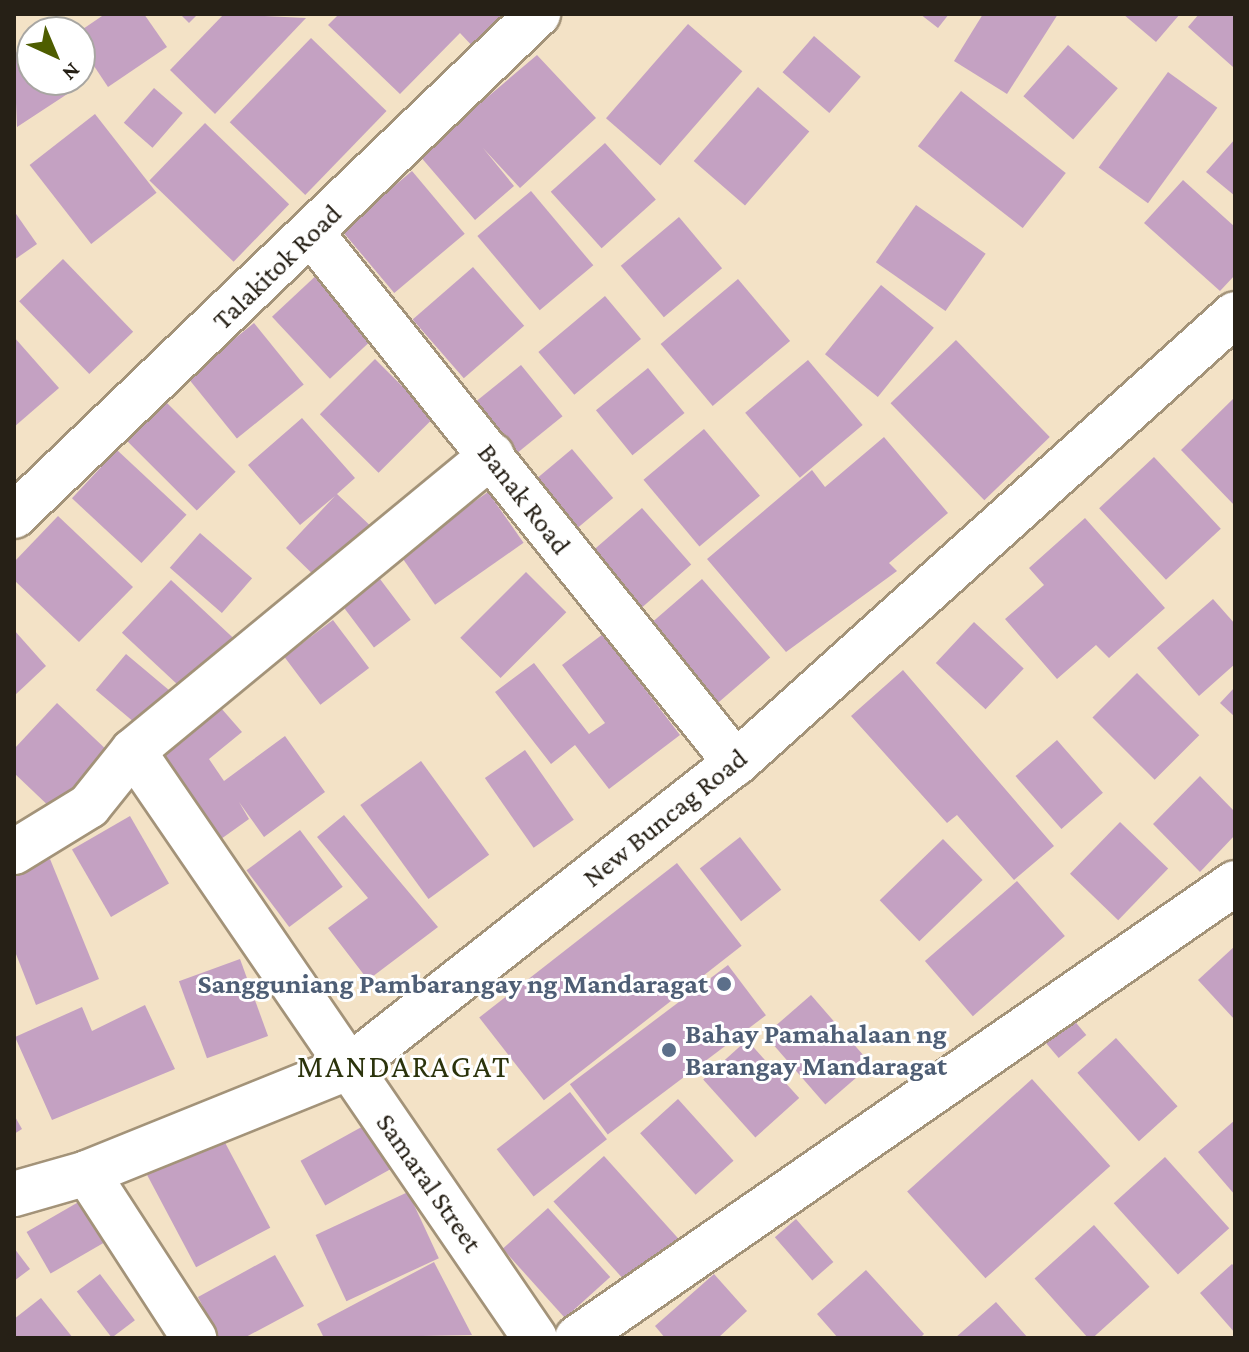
<!DOCTYPE html>
<style>
body{margin:0}
#map{position:relative;width:1249px;height:1352px;overflow:hidden;background:#f3e2c6;font-family:"Crimson Pro",serif}
div>[style]{position:absolute}
.building>*{inset:0;background:#c4a1c2;transform-origin:0 0}
.roads{filter:drop-shadow(2px 0 #a39379) drop-shadow(-2px 0 #a39379) drop-shadow(0 2px #a39379) drop-shadow(0 -2px #a39379)}
.minor>*{height:44px;margin:-22px;padding:0 22px;transform-origin:22px;border-radius:22px;background:#fff}
.dots>*{width:22px;height:22px;translate:-50% -50%;box-sizing:border-box;border:4px solid #fff;border-radius:50%}
span{translate:-50% -50%;white-space:nowrap;text-align:center;line-height:1.15;-webkit-text-stroke:6px #fff;paint-order:stroke}
.street-label{font-size:28px;color:#262016}
.service-label{font-size:28px;color:#4e5e75;font-weight:700}
.right{translate:-100% -50%;text-align:right}
.left{translate:0 -50%;text-align:left}
.quarter-label{font-size:32px;color:#2b330c;letter-spacing:2px}
.frame{position:absolute;inset:0;border:16px solid #262016;pointer-events:none}
.north{position:absolute;left:16px;top:16px;width:80px;height:80px;box-sizing:border-box;background:#fff;border:2px solid #a8a6a2;border-radius:50%;rotate:136deg;font-size:22px;font-weight:700;line-height:32px;text-align:center;color:#262016}
.north::after{content:'';display:block;margin:auto;width:28px;height:36px;background:#4e5d00;clip-path:polygon(50% 0,100% 100%,50% 72%,0 100%)}
</style>
<div id="map">
<div class="building">
<i style="clip-path:polygon(105px 14px,144px 14px,167px 47px,108px 87px,80px 45px,80px 31px)"></i>
<i style="clip-path:polygon(180px 14px,198px 14px,189px 23px)"></i>
<i style="clip-path:polygon(224px 14px,306px 18px,215px 114px,170px 70px)"></i>
<i style="clip-path:polygon(339px 14px,512px 14px,476px 50px,460px 33px,400px 94px,328px 25px)"></i>
<i style="clip-path:polygon(920px 14px,949px 14px,938px 28px)"></i>
<i style="clip-path:polygon(983px 14px,1058px 14px,1007px 94px,954px 61px)"></i>
<i style="clip-path:polygon(1123px 14px,1180px 14px,1156px 42px)"></i>
<i style="clip-path:polygon(1199px 14px,1235px 14px,1233px 67px,1188px 27px)"></i>
<i style="left:688px;top:24px;width:72px;height:125px;rotate:41deg"></i>
<i style="left:814px;top:36px;width:62px;height:48px;rotate:41deg"></i>
<i style="left:311px;top:38px;width:105px;height:117px;rotate:44deg"></i>
<i style="clip-path:polygon(32px 42px,32px 80px,74px 80px,78px 87px,17px 127px,14px 54px)"></i>
<i style="left:1068px;top:45px;width:66px;height:68px;rotate:41deg"></i>
<i style="clip-path:polygon(537px 55px,596px 118px,520px 188px,483px 148px,514px 186px,475px 220px,419px 155px)"></i>
<i style="left:1168px;top:72px;width:61px;height:118px;rotate:36deg"></i>
<i style="left:758px;top:87px;width:68px;height:98px;rotate:41deg"></i>
<i style="left:154px;top:88px;width:38px;height:46px;rotate:41deg"></i>
<i style="left:961px;top:91px;width:133px;height:70px;rotate:38deg"></i>
<i style="left:95px;top:114px;width:100px;height:83px;rotate:52deg"></i>
<i style="left:205px;top:123px;width:117px;height:80px;rotate:44deg"></i>
<i style="clip-path:polygon(1235px 139px,1235px 196px,1206px 172px)"></i>
<i style="left:605px;top:143px;width:76px;height:73px;rotate:48deg"></i>
<i style="left:412px;top:171px;width:82px;height:92px;rotate:50deg"></i>
<i style="clip-path:polygon(1183px 180px,1235px 227px,1235px 275px,1220px 291px,1144px 223px)"></i>
<i style="left:531px;top:191px;width:97px;height:70px;rotate:50deg"></i>
<i style="left:916px;top:205px;width:85px;height:70px;rotate:35deg"></i>
<i style="clip-path:polygon(14px 211px,37px 244px,14px 260px)"></i>
<i style="left:679px;top:217px;width:67px;height:76px;rotate:50deg"></i>
<i style="left:63px;top:259px;width:101px;height:61px;rotate:46deg"></i>
<i style="left:473px;top:267px;width:78px;height:80px;rotate:49deg"></i>
<i style="left:321px;top:271px;width:85px;height:67px;rotate:47deg"></i>
<i style="left:738px;top:279px;width:81px;height:101px;rotate:50deg"></i>
<i style="left:881px;top:285px;width:68px;height:89px;rotate:39deg"></i>
<i style="left:605px;top:296px;width:56px;height:87px;rotate:50deg"></i>
<i style="left:254px;top:323px;width:79px;height:86px;rotate:51deg"></i>
<i style="clip-path:polygon(14px 337px,59px 388px,14px 427px)"></i>
<i style="left:956px;top:340px;width:135px;height:91px;rotate:46deg"></i>
<i style="left:375px;top:359px;width:83px;height:78px;rotate:45deg"></i>
<i style="left:808px;top:360px;width:85px;height:82px;rotate:50deg"></i>
<i style="left:521px;top:365px;width:66px;height:60px;rotate:51deg"></i>
<i style="left:648px;top:368px;width:58px;height:67px;rotate:51deg"></i>
<i style="left:160px;top:396px;width:107px;height:55px;rotate:45deg"></i>
<i style="clip-path:polygon(1235px 397px,1235px 506px,1181px 450px)"></i>
<i style="clip-path:polygon(302px 418px,355px 478px,337px 494px,378px 533px,326px 587px,286px 548px,335px 496px,300px 525px,248px 465px)"></i>
<i style="left:704px;top:429px;width:87px;height:79px;rotate:50deg"></i>
<i style="clip-path:polygon(884px 437px,948px 513px,889px 563px,897px 571px,786px 652px,707px 559px,812px 470px,825px 487px)"></i>
<i style="left:572px;top:449px;width:64px;height:55px;rotate:50deg"></i>
<i style="left:117px;top:450px;width:95px;height:66px;rotate:43deg"></i>
<i style="left:1154px;top:457px;width:98px;height:75px;rotate:47deg"></i>
<i style="left:488px;top:492px;width:62px;height:108px;rotate:55deg"></i>
<i style="left:642px;top:508px;width:75px;height:79px;rotate:49deg"></i>
<i style="clip-path:polygon(58px 516px,133px 587px,79px 642px,14px 580px,14px 562px)"></i>
<i style="clip-path:polygon(1085px 518px,1165px 608px,1109px 658px,1096px 645px,1057px 679px,1005px 619px,1044px 585px,1029px 568px)"></i>
<i style="left:200px;top:533px;width:69px;height:46px;rotate:41deg"></i>
<i style="left:526px;top:572px;width:57px;height:93px;rotate:45deg"></i>
<i style="left:380px;top:579px;width:51px;height:46px;rotate:53deg"></i>
<i style="left:702px;top:579px;width:104px;height:79px;rotate:49deg"></i>
<i style="left:171px;top:580px;width:87px;height:72px;rotate:43deg"></i>
<i style="clip-path:polygon(1213px 599px,1235px 624px,1235px 664px,1199px 696px,1157px 648px)"></i>
<i style="left:333px;top:620px;width:60px;height:61px;rotate:53deg"></i>
<i style="left:974px;top:622px;width:68px;height:56px;rotate:43deg"></i>
<i style="clip-path:polygon(14px 630px,46px 666px,14px 696px)"></i>
<i style="clip-path:polygon(603px 634px,680px 735px,609px 789px,575px 745px,551px 764px,495px 692px,534px 663px,589px 734px,605px 723px,562px 665px)"></i>
<i style="left:126px;top:654px;width:61px;height:47px;rotate:40deg"></i>
<i style="clip-path:polygon(903px 670px,1054px 846px,1014px 880px,957px 815px,947px 823px,851px 716px)"></i>
<i style="left:1137px;top:673px;width:88px;height:63px;rotate:45deg"></i>
<i style="clip-path:polygon(1235px 687px,1235px 717px,1220px 703px)"></i>
<i style="clip-path:polygon(214px 700px,242px 732px,209px 759px,224px 781px,285px 736px,325px 792px,264px 837px,239px 802px,249px 819px,221px 839px,156px 749px)"></i>
<i style="clip-path:polygon(57px 703px,111px 754px,55px 812px,14px 773px,14px 749px)"></i>
<i style="left:1057px;top:740px;width:70px;height:55px;rotate:49deg"></i>
<i style="left:525px;top:750px;width:85px;height:49px;rotate:55deg"></i>
<i style="left:421px;top:761px;width:116px;height:75px;rotate:54deg"></i>
<i style="clip-path:polygon(1200px 776px,1235px 812px,1235px 835px,1200px 872px,1153px 824px)"></i>
<i style="clip-path:polygon(344px 815px,438px 927px,368px 980px,328px 928px,368px 898px,317px 837px)"></i>
<i style="left:130px;top:816px;width:78px;height:67px;rotate:60deg"></i>
<i style="left:1120px;top:822px;width:67px;height:72px;rotate:44deg"></i>
<i style="left:300px;top:830px;width:71px;height:67px;rotate:53deg"></i>
<i style="left:740px;top:837px;width:67px;height:51px;rotate:52deg"></i>
<i style="left:943px;top:839px;width:57px;height:88px;rotate:46deg"></i>
<i style="clip-path:polygon(50px 859px,99px 979px,36px 1005px,14px 949px,14px 874px)"></i>
<i style="left:677px;top:863px;width:105px;height:251px;rotate:52deg"></i>
<i style="left:1017px;top:881px;width:73px;height:122px;rotate:49deg"></i>
<i style="clip-path:polygon(1235px 946px,1235px 1020px,1198px 980px)"></i>
<i style="left:240px;top:959px;width:82px;height:65px;rotate:70deg"></i>
<i style="left:728px;top:965px;width:63px;height:198px;rotate:53deg"></i>
<i style="left:811px;top:995px;width:92px;height:61px;rotate:49deg"></i>
<i style="clip-path:polygon(145px 1005px,175px 1069px,52px 1120px,15px 1037px,82px 1007px,92px 1031px)"></i>
<i style="left:1067px;top:1012px;width:30px;height:36px;rotate:50deg"></i>
<i style="left:1116px;top:1038px;width:92px;height:52px;rotate:48deg"></i>
<i style="left:747px;top:1040px;width:78px;height:59px;rotate:48deg"></i>
<i style="left:1032px;top:1079px;width:117px;height:168px;rotate:48deg"></i>
<i style="left:570px;top:1092px;width:60px;height:93px;rotate:52deg"></i>
<i style="left:678px;top:1099px;width:83px;height:51px;rotate:48deg"></i>
<i style="clip-path:polygon(14px 1115px,22px 1129px,14px 1134px)"></i>
<i style="clip-path:polygon(1235px 1120px,1235px 1195px,1198px 1152px)"></i>
<i style="left:367px;top:1124px;width:51px;height:76px;rotate:61deg"></i>
<i style="left:221px;top:1135px;width:105px;height:84px;rotate:62deg"></i>
<i style="left:604px;top:1156px;width:111px;height:68px;rotate:48deg"></i>
<i style="left:1165px;top:1157px;width:96px;height:69px;rotate:48deg"></i>
<i style="left:408px;top:1192px;width:73px;height:102px;rotate:65deg"></i>
<i style="left:82px;top:1200px;width:48px;height:64px;rotate:60deg"></i>
<i style="left:548px;top:1208px;width:93px;height:61px;rotate:48deg"></i>
<i style="left:796px;top:1219px;width:57px;height:28px;rotate:49deg"></i>
<i style="left:1094px;top:1225px;width:83px;height:80px;rotate:48deg"></i>
<i style="clip-path:polygon(14px 1248px,30px 1269px,14px 1281px)"></i>
<i style="clip-path:polygon(275px 1255px,304px 1306px,244px 1338px,219px 1338px,198px 1297px)"></i>
<i style="clip-path:polygon(434px 1262px,472px 1335px,324px 1338px,317px 1324px)"></i>
<i style="clip-path:polygon(1232px 1264px,1235px 1267px,1235px 1333px,1200px 1293px)"></i>
<i style="clip-path:polygon(866px 1270px,924px 1334px,920px 1338px,838px 1338px,817px 1314px)"></i>
<i style="left:100px;top:1274px;width:58px;height:29px;rotate:53deg"></i>
<i style="clip-path:polygon(714px 1274px,747px 1311px,718px 1338px,665px 1338px,655px 1326px)"></i>
<i style="clip-path:polygon(41px 1298px,73px 1338px,14px 1338px,14px 1319px)"></i>
<i style="clip-path:polygon(996px 1302px,1028px 1338px,955px 1338px)"></i>
</div>
<div class="roads">
<div class="minor">
<i style="left:312px;top:234px;width:678px;rotate:51.29deg"></i>
<i style="left:14px;top:516px;width:726px;rotate:-43.77deg"></i>
<i style="left:133px;top:751px;width:711px;rotate:55.6deg"></i>
<i style="left:14px;top:852px;width:88px;rotate:-31.5deg"></i>
<i style="left:89px;top:806px;width:70px;rotate:-51.3deg"></i>
<i style="left:133px;top:751px;width:465px;rotate:-39.5deg"></i>
<i style="left:87px;top:1173px;width:197px;rotate:57deg"></i>
<i style="left:14px;top:1194px;width:76px;rotate:-16deg"></i>
<i style="left:87px;top:1173px;width:283px;rotate:-22deg"></i>
<i style="left:349px;top:1067px;width:492px;rotate:-38.2deg"></i>
<i style="left:736px;top:763px;width:671px;rotate:-41.98deg"></i>
<i style="left:577px;top:1338px;width:800px;rotate:-34.66deg"></i>
</div>
</div>
<div class="dots">
<i style="left:724px;top:984px;background:#5c6f8a"></i>
<i style="left:669px;top:1050px;background:#5c6f8a"></i>
</div>
<div class="street-label">
<span style="left:277px;top:267px;rotate:-44deg">Talakitok Road</span>
<span style="left:524px;top:499px;rotate:52deg">Banak Road</span>
<span style="left:665px;top:818px;rotate:-39deg">New Buncag Road</span>
<span style="left:429px;top:1183px;rotate:55deg">Samaral Street</span>
</div>
<div class="service-label">
<span class="right" style="left:708px;top:984px">Sangguniang Pambarangay ng Mandaragat</span>
<span class="left" style="left:685px;top:1050px">Bahay Pamahalaan ng<br>Barangay Mandaragat</span>
</div>
<div class="quarter-label">
<span style="left:404px;top:1066px">MANDARAGAT</span>
</div>
<div class="frame"></div>
<div class="north">N</div>
</div>
